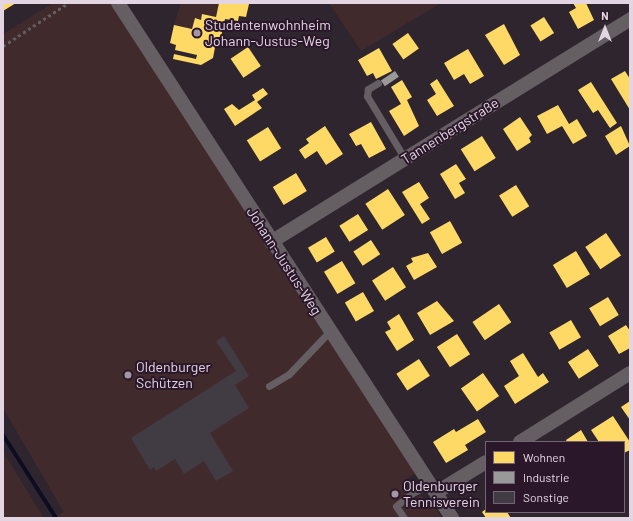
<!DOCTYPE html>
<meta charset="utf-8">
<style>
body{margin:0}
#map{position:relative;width:633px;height:521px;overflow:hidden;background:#2f252f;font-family:Barlow,sans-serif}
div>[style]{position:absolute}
.green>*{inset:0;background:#412a2c}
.homes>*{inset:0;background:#ffd966;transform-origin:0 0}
.industry>*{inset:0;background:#999;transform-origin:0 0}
.stream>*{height:4px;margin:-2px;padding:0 2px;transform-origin:2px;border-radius:2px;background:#0c0d23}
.building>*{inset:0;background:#413b44}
.path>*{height:2.5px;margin-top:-1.25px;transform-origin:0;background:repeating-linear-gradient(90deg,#635c61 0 3px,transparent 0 6px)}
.lane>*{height:7px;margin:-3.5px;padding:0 3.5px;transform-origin:3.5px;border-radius:3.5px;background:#655e62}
.street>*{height:14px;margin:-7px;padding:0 7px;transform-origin:7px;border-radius:7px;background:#655e62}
.dots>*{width:11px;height:11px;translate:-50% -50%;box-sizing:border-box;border:2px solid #2a172a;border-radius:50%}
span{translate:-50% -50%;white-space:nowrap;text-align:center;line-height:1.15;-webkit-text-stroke:4px #2a172a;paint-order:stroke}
.poi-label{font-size:14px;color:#e3d5e2}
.left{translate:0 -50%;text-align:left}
.street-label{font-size:14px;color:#e3d5e2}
.frame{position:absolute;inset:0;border:4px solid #e3d5e2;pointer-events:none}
.legend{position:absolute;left:485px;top:441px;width:140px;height:72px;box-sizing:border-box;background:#2a172a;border:1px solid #746374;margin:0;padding:5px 7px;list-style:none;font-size:12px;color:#e3d5e2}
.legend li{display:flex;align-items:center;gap:8px;height:20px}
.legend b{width:20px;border:1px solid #746374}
.north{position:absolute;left:585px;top:8px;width:40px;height:40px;-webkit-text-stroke:3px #2a172a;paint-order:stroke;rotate:0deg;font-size:11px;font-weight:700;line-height:16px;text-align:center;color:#e3d5e2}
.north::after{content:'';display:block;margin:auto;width:14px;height:18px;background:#e3d5e2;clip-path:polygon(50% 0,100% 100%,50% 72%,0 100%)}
</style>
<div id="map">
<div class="green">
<i style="clip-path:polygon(53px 3px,117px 3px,422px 469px,402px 482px,414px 505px,415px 499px,420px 495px,432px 504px,442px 518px,53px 518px,64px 512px,3px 408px,3px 34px)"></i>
<i style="clip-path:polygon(181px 3px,219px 3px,216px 17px,203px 14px,201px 20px,195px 18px,192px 29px,174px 25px)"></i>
<i style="clip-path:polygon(329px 3px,441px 3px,361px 51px)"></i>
<i style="clip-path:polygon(3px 452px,44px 518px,3px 518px)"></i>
</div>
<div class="homes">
<i style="clip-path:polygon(3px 3px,16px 3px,3px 11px)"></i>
<i style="clip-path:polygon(219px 3px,254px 3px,249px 4px,246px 17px,239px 16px,238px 21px,225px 19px,221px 37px,217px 37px,213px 58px,201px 65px,173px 59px,174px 54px,196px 59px,197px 55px,175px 50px,176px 45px,170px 43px,174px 25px,192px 29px,195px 18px,201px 20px,202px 14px,216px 17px)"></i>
<i style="clip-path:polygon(573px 3px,586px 3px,594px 20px,578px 29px,569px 12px,576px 8px)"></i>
<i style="left:544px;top:17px;width:19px;height:16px;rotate:58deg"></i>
<i style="clip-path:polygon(504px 24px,520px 55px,504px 65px,485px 35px)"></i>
<i style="left:408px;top:33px;width:19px;height:19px;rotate:55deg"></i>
<i style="left:248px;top:47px;width:23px;height:21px;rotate:56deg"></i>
<i style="clip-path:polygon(379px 48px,392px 71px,376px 79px,373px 73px,367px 76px,358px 60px)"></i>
<i style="clip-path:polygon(468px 49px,484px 76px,470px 84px,464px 74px,454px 80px,444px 63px)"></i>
<i style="clip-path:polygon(625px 71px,630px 79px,630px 110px,611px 79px)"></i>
<i style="clip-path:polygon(437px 79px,454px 106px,437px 116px,427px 100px,436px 94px,430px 84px)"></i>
<i style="clip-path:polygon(402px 80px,412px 97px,407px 100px,419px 126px,404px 136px,389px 111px,401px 104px,391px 87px)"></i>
<i style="clip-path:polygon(591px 82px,617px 123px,610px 128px,598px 110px,593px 113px,578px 90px)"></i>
<i style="clip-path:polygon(263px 88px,268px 94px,257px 102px,262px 108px,235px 126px,224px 109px,232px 104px,239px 110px,255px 100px,252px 95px)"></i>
<i style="clip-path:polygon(558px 105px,569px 124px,577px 119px,587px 136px,573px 144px,562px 126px,547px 134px,537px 116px)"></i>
<i style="clip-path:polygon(520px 117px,532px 135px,529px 138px,531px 142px,517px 151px,503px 129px)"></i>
<i style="clip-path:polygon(371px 122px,386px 149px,369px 158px,361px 144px,356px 146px,349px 134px)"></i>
<i style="clip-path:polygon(325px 126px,343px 154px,326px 165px,317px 151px,305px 159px,299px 150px,309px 143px,306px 139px)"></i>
<i style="clip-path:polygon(621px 126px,630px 146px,616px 155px,605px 136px)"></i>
<i style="left:268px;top:127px;width:25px;height:25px;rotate:58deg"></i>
<i style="left:482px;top:136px;width:26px;height:25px;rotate:58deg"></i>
<i style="clip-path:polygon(456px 164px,466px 179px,459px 183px,465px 193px,455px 199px,440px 174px)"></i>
<i style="left:296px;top:173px;width:21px;height:27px;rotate:59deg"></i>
<i style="clip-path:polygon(419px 182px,429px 198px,420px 204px,430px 219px,422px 224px,402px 192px)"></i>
<i style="left:516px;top:185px;width:25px;height:20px;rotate:58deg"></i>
<i style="left:388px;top:189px;width:31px;height:27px;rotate:57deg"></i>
<i style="left:358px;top:214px;width:19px;height:22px;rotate:58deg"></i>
<i style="left:450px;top:221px;width:25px;height:23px;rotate:61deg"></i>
<i style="left:606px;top:233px;width:27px;height:25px;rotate:56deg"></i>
<i style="left:326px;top:237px;width:17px;height:21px;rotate:59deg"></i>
<i style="left:371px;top:240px;width:17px;height:21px;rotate:57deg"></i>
<i style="left:576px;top:251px;width:27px;height:27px;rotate:59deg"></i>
<i style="clip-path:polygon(428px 253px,437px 267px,414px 280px,406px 266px,413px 262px,411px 258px)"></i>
<i style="left:342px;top:261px;width:26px;height:21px;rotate:59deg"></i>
<i style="left:393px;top:267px;width:24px;height:25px;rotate:57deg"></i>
<i style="left:363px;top:292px;width:22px;height:21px;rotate:60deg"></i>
<i style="left:608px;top:297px;width:21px;height:22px;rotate:59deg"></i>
<i style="clip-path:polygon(437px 301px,454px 321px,430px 335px,417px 313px)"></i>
<i style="left:499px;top:304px;width:22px;height:32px;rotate:56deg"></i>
<i style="clip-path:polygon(399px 314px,414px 340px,397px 351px,385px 332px,391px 329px,387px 322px)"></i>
<i style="left:571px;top:320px;width:20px;height:25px;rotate:60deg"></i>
<i style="clip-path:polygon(626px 325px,630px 331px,630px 348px,619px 354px,608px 336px)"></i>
<i style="left:457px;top:334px;width:24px;height:24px;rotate:57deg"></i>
<i style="left:588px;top:349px;width:20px;height:24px;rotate:57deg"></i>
<i style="clip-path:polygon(523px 353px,538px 377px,543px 373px,549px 382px,515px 404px,504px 386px,519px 376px,510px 361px)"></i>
<i style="left:419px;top:359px;width:20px;height:27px;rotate:57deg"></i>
<i style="left:483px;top:373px;width:28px;height:27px;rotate:55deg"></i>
<i style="clip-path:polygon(630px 401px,630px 420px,621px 407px)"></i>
<i style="clip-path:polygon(613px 416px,630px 442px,630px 450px,624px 453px,624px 442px,599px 442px,591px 430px)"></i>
<i style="clip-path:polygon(478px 419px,486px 432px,465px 445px,468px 450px,446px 463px,433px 442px,454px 429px,456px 432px)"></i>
<i style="clip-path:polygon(581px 430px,588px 442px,567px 442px,566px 440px)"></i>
<i style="clip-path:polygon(486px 509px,486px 512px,507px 512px,511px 518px,486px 518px,482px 512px)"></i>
</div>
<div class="industry">
<i style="left:395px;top:71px;width:7px;height:17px;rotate:56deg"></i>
</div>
<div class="stream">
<i style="left:3px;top:435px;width:98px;rotate:57.4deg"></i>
</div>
<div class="building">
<i style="clip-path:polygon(224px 336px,249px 376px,235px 385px,249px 408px,210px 433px,233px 471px,216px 481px,204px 461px,184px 474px,175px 459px,156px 471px,154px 467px,150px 470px,131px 438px,236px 371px,216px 341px)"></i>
</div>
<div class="path">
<i style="left:3px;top:46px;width:78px;rotate:-33.5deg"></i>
</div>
<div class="lane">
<i style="left:378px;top:83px;width:12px;rotate:149deg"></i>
<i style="left:368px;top:89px;width:7px;rotate:98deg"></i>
<i style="left:367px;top:96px;width:74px;rotate:58.9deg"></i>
<i style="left:269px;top:386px;width:23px;rotate:-31deg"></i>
<i style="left:289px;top:374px;width:59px;rotate:-46.4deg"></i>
<i style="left:404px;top:518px;width:14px;rotate:-124deg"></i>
<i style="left:396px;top:506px;width:23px;rotate:-38deg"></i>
<i style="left:414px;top:492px;width:19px;rotate:-25deg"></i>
</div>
<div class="street">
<i style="left:118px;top:3px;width:614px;rotate:57.03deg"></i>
<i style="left:271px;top:242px;width:423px;rotate:-31.8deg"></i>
<i style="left:520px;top:442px;width:130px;rotate:-32.1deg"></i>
<i style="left:437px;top:492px;width:57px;rotate:-31.5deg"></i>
</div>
<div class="dots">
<i style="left:197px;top:33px;background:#a497a3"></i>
<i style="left:128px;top:375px;background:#a497a3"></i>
<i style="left:395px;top:494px;background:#a497a3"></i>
</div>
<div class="poi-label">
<span class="left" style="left:205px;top:33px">Studentenwohnheim<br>Johann-Justus-Weg</span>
<span class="left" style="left:136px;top:375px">Oldenburger<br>Schützen</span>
<span class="left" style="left:403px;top:494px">Oldenburger<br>Tennisverein</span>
</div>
<div class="street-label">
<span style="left:450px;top:131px;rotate:-32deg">Tannenbergstraße</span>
<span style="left:284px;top:261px;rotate:57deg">Johann-Justus-Weg</span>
</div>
<div class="frame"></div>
<ul class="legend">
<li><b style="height:11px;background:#ffd966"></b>Wohnen</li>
<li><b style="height:11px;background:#999"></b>Industrie</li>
<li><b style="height:11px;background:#413b44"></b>Sonstige</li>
</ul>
<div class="north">N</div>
</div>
